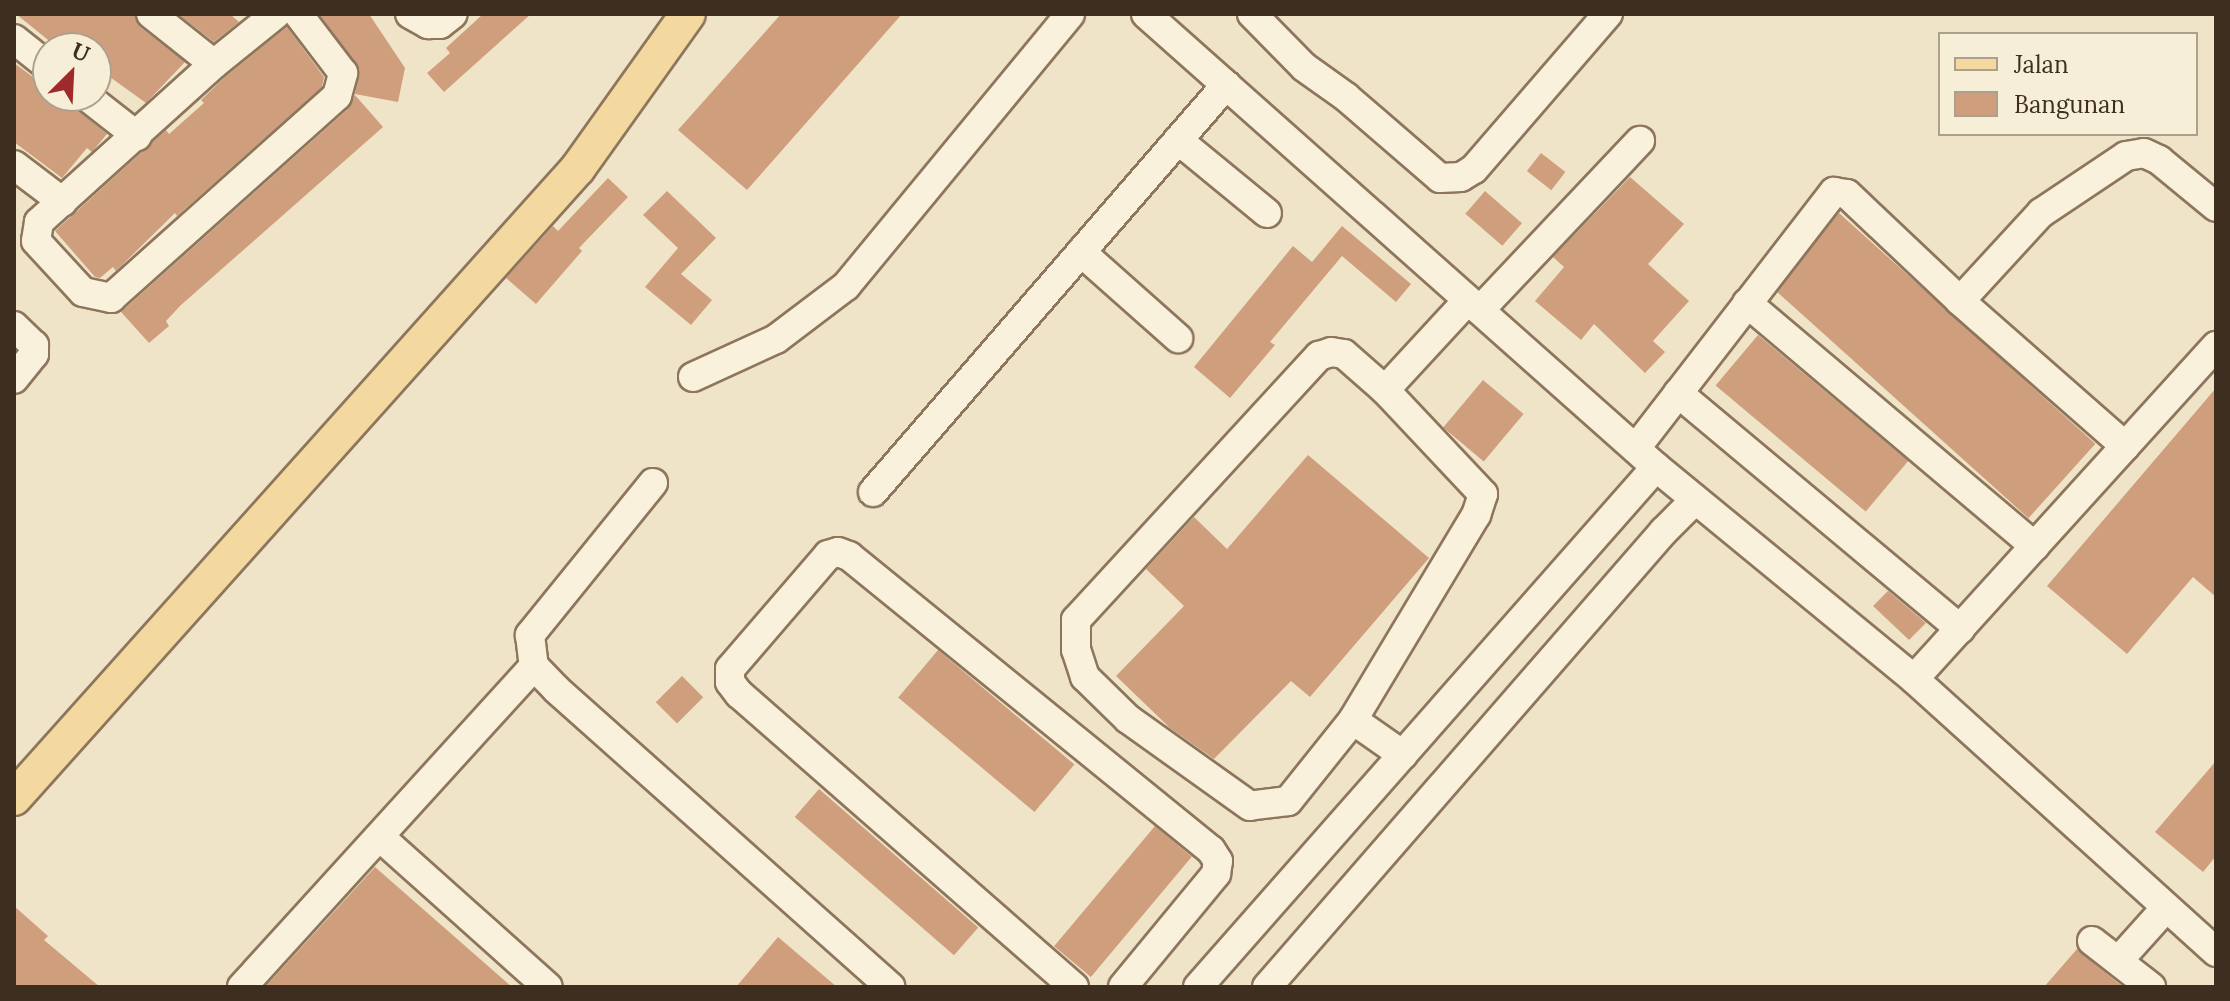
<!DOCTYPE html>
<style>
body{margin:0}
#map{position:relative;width:2230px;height:1001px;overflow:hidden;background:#f0e4c8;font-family:Lora,serif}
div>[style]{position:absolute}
.building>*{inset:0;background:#cf9f7d;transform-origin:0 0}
.roads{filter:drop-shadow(2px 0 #8d765c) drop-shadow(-2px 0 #8d765c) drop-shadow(0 2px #8d765c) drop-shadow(0 -2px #8d765c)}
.minor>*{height:28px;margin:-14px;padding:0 14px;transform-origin:14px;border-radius:14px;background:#faf1dc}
.major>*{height:34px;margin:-17px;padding:0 17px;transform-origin:17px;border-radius:17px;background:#f3d9a0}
span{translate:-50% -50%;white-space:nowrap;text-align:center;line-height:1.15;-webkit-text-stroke:6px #f7eed8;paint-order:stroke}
.frame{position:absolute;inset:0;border:16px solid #3d2e20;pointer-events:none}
.legend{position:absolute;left:1938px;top:32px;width:260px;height:104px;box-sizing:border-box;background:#f7eed8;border:2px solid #ada18e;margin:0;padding:10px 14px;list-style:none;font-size:24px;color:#3d2e20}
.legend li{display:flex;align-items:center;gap:16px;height:40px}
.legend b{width:40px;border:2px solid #ada18e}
.north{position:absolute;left:32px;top:32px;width:80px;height:80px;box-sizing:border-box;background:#f7eed8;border:2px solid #ada18e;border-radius:50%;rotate:24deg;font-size:22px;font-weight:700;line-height:32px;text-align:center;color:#3d2e20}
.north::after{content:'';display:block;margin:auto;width:28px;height:36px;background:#9e2a2b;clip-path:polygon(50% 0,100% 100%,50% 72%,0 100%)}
</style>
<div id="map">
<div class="building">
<i style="clip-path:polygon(16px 14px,134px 14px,140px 27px,185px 62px,146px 103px,96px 67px,96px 48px,58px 48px)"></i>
<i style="clip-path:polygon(178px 14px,230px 14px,239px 22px,214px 42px)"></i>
<i style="clip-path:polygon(319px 14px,369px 14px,405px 68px,398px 102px,355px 94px,359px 69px)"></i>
<i style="clip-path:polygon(483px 14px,531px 14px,444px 92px,427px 73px,450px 53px,446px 48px)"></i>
<i style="clip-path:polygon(781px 14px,902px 14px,747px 190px,678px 130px)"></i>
<i style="clip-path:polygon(287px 27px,324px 77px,322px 87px,177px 216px,175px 213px,116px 271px,113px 267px,100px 278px,95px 277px,55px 231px,166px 130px,169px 134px,204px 103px,201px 100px,225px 77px)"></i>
<i style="clip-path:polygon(14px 63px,48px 88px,48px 96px,69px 96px,76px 109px,107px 134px,92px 152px,87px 148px,62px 178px,14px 142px)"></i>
<i style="clip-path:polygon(355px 95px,383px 127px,181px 305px,166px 321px,169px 326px,149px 343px,121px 312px,348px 109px)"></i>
<i style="left:1541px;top:153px;width:31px;height:23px;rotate:38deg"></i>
<i style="clip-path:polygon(1630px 177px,1684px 224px,1648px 264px,1689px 301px,1653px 341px,1665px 352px,1645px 373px,1594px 324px,1581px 340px,1535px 301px,1564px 267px,1553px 257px)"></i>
<i style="clip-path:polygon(608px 178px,628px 197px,579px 248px,582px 251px,536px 304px,506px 278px,553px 226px,558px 231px)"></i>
<i style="clip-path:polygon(667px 191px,716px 238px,681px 274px,712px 300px,691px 325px,645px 287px,678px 248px,643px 215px)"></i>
<i style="left:1485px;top:191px;width:49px;height:30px;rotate:41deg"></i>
<i style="left:1839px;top:213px;width:345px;height:100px;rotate:42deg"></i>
<i style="clip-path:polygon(1342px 226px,1411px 284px,1396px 302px,1342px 256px,1270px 342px,1275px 345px,1230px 398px,1194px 367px,1293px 246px,1312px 262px)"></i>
<i style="left:1758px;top:335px;width:196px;height:66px;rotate:40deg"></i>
<i style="left:1483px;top:380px;width:53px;height:62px;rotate:40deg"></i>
<i style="clip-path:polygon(2216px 388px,2216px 597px,2193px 577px,2127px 654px,2047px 586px)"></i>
<i style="clip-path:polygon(1308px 455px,1429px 558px,1310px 697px,1291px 681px,1214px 759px,1170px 728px,1116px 676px,1184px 606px,1146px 569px,1194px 517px,1227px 549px)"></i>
<i style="clip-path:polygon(1888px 591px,1926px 623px,1909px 640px,1873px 606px)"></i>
<i style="left:938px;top:650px;width:178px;height:62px;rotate:40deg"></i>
<i style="left:682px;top:676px;width:30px;height:37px;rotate:45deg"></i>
<i style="clip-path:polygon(2216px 761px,2216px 856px,2203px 872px,2155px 832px)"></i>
<i style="left:819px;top:789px;width:211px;height:37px;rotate:41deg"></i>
<i style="left:1155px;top:826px;width:48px;height:157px;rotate:40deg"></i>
<i style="clip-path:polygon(375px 867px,512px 987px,265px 987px)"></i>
<i style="clip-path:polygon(14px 906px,48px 936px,44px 940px,100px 987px,14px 987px)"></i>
<i style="clip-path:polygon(778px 937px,837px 987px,736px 987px)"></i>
<i style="clip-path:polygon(2077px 949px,2082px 954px,2123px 987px,2044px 987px)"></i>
</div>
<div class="roads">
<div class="minor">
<i style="left:151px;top:14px;width:80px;rotate:38.4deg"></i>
<i style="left:276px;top:14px;width:80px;rotate:141.1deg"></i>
<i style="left:214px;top:64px;width:236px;rotate:137.9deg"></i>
<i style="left:39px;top:222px;width:19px;rotate:99deg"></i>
<i style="left:36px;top:241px;width:69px;rotate:47.3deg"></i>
<i style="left:83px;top:292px;width:29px;rotate:12deg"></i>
<i style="left:111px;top:298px;width:303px;rotate:-41.8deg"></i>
<i style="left:337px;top:96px;width:24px;rotate:-75deg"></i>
<i style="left:343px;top:73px;width:74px;rotate:-127.3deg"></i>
<i style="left:410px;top:14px;width:21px;rotate:29deg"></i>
<i style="left:428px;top:24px;width:12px"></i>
<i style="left:440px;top:24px;width:16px;rotate:-38deg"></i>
<i style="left:1146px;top:14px;width:682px;rotate:41.61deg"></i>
<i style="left:1656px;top:467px;width:334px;rotate:39.4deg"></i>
<i style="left:1914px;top:679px;width:407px;rotate:42.1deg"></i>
<i style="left:1252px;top:14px;width:74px;rotate:45.5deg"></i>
<i style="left:1304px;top:67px;width:52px;rotate:35.5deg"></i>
<i style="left:1346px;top:97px;width:124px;rotate:40.8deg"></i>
<i style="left:1440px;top:178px;width:21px;rotate:-3deg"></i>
<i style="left:1461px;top:177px;width:15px;rotate:-32deg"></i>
<i style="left:1474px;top:169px;width:205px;rotate:-49.2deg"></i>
<i style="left:14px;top:39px;width:43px;rotate:38.5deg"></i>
<i style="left:86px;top:96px;width:65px;rotate:38.1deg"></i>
<i style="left:1178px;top:140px;width:115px;rotate:39.4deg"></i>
<i style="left:14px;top:165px;width:61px;rotate:37.1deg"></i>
<i style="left:1081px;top:252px;width:130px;rotate:41.6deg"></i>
<i style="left:1960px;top:301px;width:120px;rotate:-47.4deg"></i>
<i style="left:2041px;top:213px;width:102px;rotate:-33.8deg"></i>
<i style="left:2126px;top:156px;width:18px;rotate:-9deg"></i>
<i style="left:2144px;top:153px;width:17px;rotate:25deg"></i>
<i style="left:2159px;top:160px;width:74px;rotate:39.5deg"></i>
<i style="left:1747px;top:303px;width:377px;rotate:40.2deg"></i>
<i style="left:1480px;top:310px;width:233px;rotate:-46.6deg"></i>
<i style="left:14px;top:326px;width:28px;rotate:44deg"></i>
<i style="left:34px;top:345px;width:9px;rotate:90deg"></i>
<i style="left:34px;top:354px;width:32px;rotate:129deg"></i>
<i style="left:693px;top:377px;width:91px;rotate:-24.6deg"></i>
<i style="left:776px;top:339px;width:88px;rotate:-37.1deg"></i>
<i style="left:846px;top:286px;width:352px;rotate:-50.5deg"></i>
<i style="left:1385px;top:390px;width:143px;rotate:46.7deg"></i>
<i style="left:1483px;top:494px;width:22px;rotate:108deg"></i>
<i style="left:1476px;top:515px;width:239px;rotate:121deg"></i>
<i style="left:1353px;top:720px;width:104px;rotate:128.7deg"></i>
<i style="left:1288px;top:801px;width:38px;rotate:173deg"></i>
<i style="left:1250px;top:806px;width:150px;rotate:-144.5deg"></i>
<i style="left:1128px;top:719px;width:60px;rotate:-135.7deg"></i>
<i style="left:1085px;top:677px;width:28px;rotate:-108deg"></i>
<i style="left:1076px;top:650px;width:30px;rotate:-90deg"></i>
<i style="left:1076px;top:620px;width:359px;rotate:-47.4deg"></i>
<i style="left:1319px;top:356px;width:13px;rotate:-18deg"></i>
<i style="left:1331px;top:352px;width:13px;rotate:9deg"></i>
<i style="left:1344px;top:354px;width:55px;rotate:41.3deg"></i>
<i style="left:1385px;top:390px;width:122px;rotate:-47.3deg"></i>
<i style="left:1678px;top:393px;width:368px;rotate:39.9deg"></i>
<i style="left:1636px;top:448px;width:324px;rotate:-52.3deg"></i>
<i style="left:1834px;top:192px;width:13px;rotate:9deg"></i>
<i style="left:1847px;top:194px;width:156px;rotate:43.4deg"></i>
<i style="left:1960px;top:301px;width:220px;rotate:41.3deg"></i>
<i style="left:653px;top:483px;width:196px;rotate:129deg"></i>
<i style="left:530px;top:635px;width:31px;rotate:83deg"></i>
<i style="left:534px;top:666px;width:32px;rotate:46deg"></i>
<i style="left:556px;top:689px;width:448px;rotate:41.7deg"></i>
<i style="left:873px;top:492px;width:539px;rotate:-49.06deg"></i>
<i style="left:1914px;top:679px;width:450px;rotate:-47.8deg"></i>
<i style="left:1353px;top:720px;width:61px;rotate:35deg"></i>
<i style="left:380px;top:837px;width:225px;rotate:41.8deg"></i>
<i style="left:2092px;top:941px;width:75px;rotate:37.9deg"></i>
<i style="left:2119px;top:960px;width:69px;rotate:-48deg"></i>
<i style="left:242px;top:987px;width:434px;rotate:-47.7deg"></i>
<i style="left:1074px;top:987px;width:445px;rotate:-138.8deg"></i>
<i style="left:739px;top:694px;width:15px;rotate:-127deg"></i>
<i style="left:730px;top:682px;width:13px;rotate:-90deg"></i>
<i style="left:730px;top:669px;width:150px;rotate:-49.3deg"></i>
<i style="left:828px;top:555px;width:10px;rotate:-17deg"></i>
<i style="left:838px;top:552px;width:12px;rotate:20deg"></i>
<i style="left:849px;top:556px;width:466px;rotate:39.1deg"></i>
<i style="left:1211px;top:850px;width:13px;rotate:58deg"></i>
<i style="left:1218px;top:861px;width:13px;rotate:99deg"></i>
<i style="left:1216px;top:874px;width:146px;rotate:129.5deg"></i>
<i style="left:1198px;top:987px;width:693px;rotate:-48.63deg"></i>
<i style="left:1267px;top:987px;width:605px;rotate:-48.96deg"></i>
<i style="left:1664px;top:531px;width:44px;rotate:-45deg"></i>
</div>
<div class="major">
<i style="left:14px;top:798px;width:846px;rotate:-48.16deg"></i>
<i style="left:578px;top:168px;width:189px;rotate:-54.5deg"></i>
</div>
</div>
<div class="frame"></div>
<ul class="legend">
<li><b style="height:10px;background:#f3d9a0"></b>Jalan</li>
<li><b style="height:22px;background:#cf9f7d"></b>Bangunan</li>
</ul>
<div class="north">U</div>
</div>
